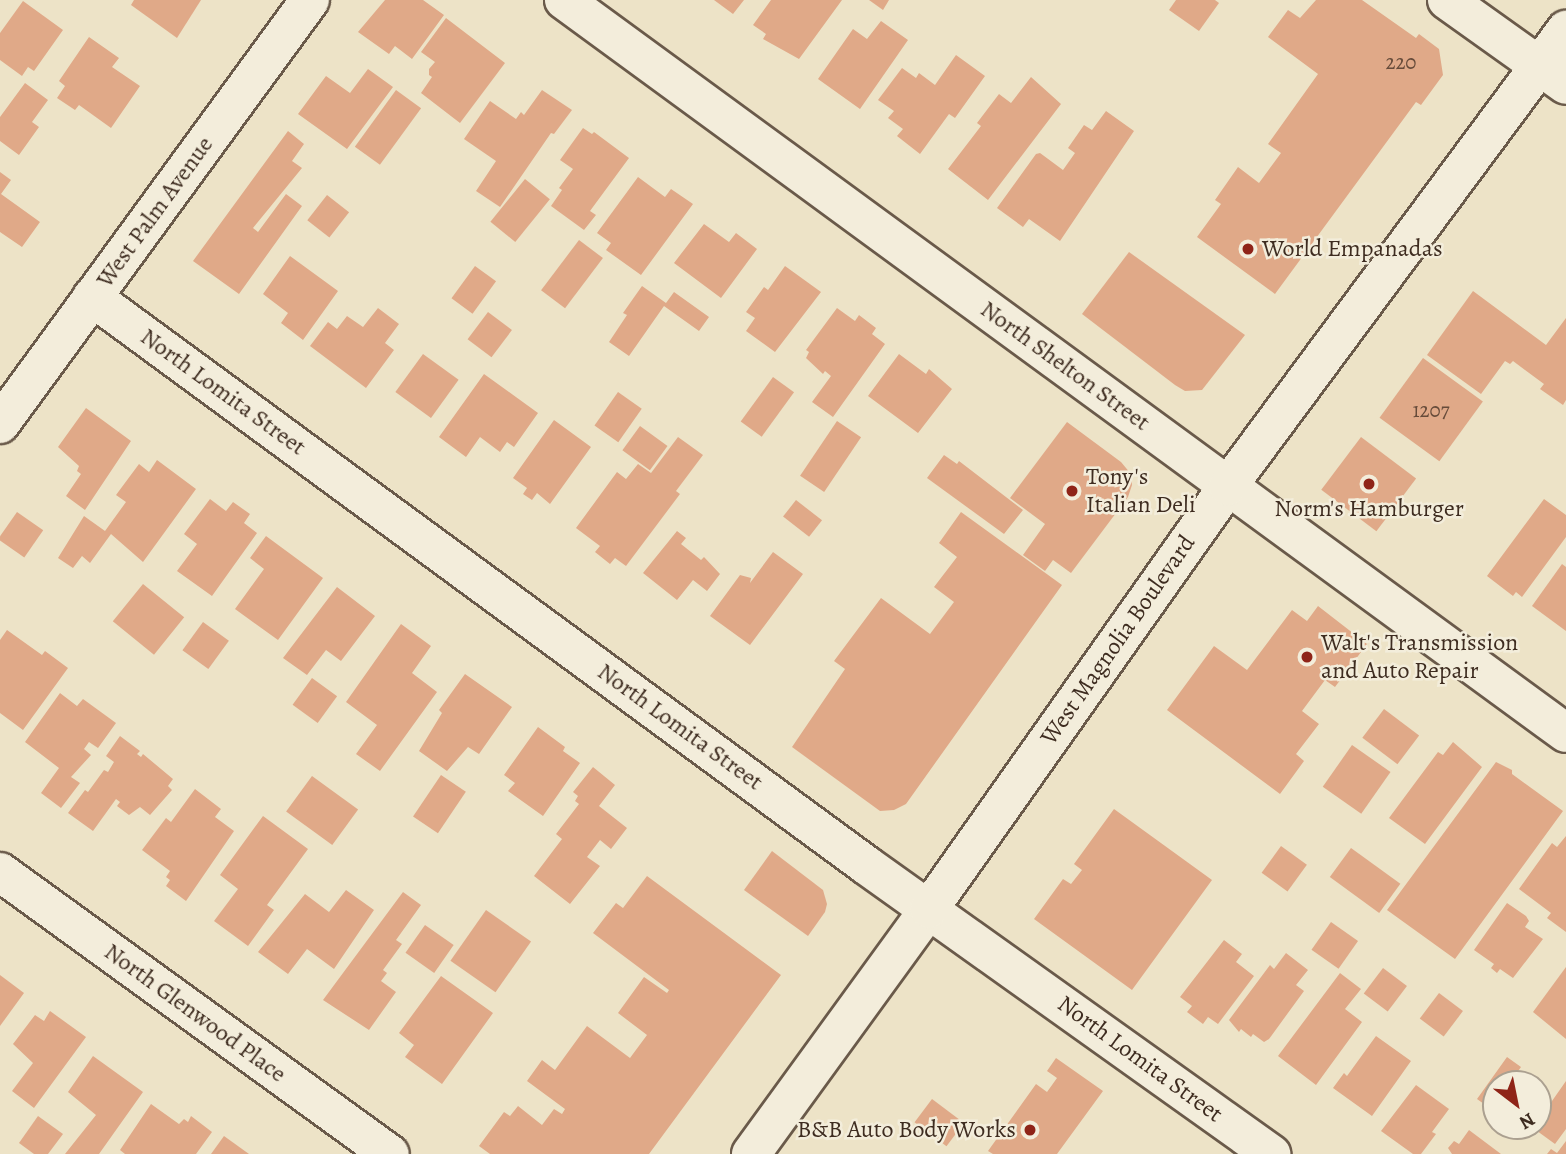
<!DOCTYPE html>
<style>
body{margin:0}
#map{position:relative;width:1566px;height:1154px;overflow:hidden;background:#ede3c7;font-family:Alegreya,serif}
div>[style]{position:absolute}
.building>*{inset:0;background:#e0a988;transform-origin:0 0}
.roads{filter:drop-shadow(2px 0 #6a5a4a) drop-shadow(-2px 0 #6a5a4a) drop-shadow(0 2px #6a5a4a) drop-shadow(0 -2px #6a5a4a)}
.minor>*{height:38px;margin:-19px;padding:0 19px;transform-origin:19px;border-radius:19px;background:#f3eddb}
.secondary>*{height:38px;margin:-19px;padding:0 19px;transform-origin:19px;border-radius:19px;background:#f3eddb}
.dots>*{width:19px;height:19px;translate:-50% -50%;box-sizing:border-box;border:4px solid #f3eddb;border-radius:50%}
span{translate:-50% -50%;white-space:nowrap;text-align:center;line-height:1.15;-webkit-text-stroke:5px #f3eddb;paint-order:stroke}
.number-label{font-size:21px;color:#664b3a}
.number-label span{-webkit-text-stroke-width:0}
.street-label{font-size:24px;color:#3e2c20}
.poi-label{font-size:24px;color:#3e2c20}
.left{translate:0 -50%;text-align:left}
.right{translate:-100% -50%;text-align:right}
.north{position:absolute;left:1482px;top:1070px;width:70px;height:70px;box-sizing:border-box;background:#f3eddb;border:2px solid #aba090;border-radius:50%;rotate:148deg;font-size:19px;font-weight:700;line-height:28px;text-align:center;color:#3e2c20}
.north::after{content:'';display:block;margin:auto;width:24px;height:32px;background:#8f2418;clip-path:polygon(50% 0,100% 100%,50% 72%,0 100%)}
</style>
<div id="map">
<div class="building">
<i style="clip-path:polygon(134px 0,201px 0,177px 38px,131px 5px)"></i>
<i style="clip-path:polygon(385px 0,423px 0,444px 15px,412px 59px,395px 46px,389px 54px,358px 32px)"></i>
<i style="clip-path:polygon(714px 0,744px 0,733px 14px)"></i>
<i style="clip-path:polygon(771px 0,842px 0,799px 59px,763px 39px,766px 34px,753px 25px)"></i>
<i style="clip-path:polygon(869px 0,889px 0,883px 10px)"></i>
<i style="clip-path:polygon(1176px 0,1215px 0,1219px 3px,1199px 31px,1169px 10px)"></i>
<i style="clip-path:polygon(1316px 0,1362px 0,1416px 38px,1419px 34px,1439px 49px,1443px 75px,1421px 105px,1416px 102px,1275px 294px,1197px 237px,1221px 204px,1215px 200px,1238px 167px,1259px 183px,1281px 153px,1268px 144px,1318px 74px,1268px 37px,1288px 10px,1300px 18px)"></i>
<i style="clip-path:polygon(23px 1px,63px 30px,34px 71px,28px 67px,22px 76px,0 60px,0 33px)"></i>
<i style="clip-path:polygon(446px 18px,505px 63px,460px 123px,421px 93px,432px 77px,429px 75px,429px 69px,435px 62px,421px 52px)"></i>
<i style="clip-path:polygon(881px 21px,908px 40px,860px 109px,818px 79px,853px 29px,867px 39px)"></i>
<i style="clip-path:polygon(89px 37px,119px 58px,112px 67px,140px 86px,111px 128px,79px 105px,75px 110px,57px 98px,65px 86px,59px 81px)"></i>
<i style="clip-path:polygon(956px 55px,985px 76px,955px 118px,949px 114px,920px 154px,897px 136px,903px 129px,888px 118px,894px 111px,878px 100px,902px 68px,916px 78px,919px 73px,935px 85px)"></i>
<i style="clip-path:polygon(368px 69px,393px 87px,347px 149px,298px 114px,326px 76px,350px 93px)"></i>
<i style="clip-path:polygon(1031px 77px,1061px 104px,988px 200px,948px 169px,981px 126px,977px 123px,999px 94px,1011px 103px)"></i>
<i style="clip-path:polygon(25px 83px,48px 100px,32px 122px,39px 127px,19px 155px,0 141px,0 117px)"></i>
<i style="left:396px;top:90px;width:31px;height:70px;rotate:36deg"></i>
<i style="clip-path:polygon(542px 90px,572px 110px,554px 134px,551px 133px,500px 207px,476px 191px,496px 161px,464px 139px,490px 101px,516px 119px,521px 112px,524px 115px)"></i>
<i style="clip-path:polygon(1106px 111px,1134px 131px,1060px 241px,1029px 219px,1023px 227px,997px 208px,1036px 154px,1040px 153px,1063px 170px,1075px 153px,1068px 148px,1084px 125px,1092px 130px)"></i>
<i style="clip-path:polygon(583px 128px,592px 134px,594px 132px,629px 158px,590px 211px,596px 215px,584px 230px,551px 206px,562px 190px,559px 188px,573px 169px,560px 160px)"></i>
<i style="clip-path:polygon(288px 131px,304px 144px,292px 161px,302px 168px,253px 228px,258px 232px,286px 194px,302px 206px,239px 294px,193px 261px)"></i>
<i style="clip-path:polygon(0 172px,11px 180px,1px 194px,40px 222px,22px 247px,0 232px)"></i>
<i style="clip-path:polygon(638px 177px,665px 197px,671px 189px,693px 204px,641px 275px,606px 250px,611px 243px,597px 233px)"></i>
<i style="left:525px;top:179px;width:32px;height:55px;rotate:39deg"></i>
<i style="left:327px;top:195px;width:28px;height:32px;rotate:38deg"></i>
<i style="clip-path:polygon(704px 224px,729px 242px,736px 233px,757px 249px,721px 298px,674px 263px)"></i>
<i style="left:579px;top:240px;width:30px;height:63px;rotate:37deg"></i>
<i style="clip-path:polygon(1129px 252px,1245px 335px,1202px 390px,1185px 391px,1175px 385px,1082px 314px)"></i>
<i style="clip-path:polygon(290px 256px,338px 291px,303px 340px,281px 323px,288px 313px,263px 294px)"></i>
<i style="left:475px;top:266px;width:26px;height:40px;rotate:36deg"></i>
<i style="clip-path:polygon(785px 266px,821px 292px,775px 352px,746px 331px,755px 318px,746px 312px,764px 287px,768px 290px)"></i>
<i style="clip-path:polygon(642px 286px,666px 303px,674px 292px,709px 317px,699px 331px,664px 306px,629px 356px,609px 342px,627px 315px,623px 313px)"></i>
<i style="clip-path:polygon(1473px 291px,1546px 345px,1566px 318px,1566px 400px,1563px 405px,1540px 389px,1544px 384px,1513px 361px,1510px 364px,1505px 361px,1481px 394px,1427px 355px)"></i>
<i style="clip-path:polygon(378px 308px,399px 324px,385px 343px,394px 350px,366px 388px,310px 346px,328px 322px,337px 329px,347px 316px,363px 327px)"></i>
<i style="clip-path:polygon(837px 308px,855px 321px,859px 315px,876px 328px,872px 334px,885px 344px,833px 417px,812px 402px,831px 376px,825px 371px,823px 374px,806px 358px,809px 352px,806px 350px)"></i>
<i style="left:488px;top:312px;width:30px;height:34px;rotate:37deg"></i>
<i style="left:423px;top:354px;width:44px;height:47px;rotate:36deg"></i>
<i style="clip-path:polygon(899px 354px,926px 374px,929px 369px,952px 389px,918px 433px,868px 396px)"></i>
<i style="left:1423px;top:358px;width:74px;height:74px;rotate:36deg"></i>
<i style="clip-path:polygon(484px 374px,538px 413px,514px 447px,507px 442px,500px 452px,480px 437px,466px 457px,439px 437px)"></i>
<i style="left:773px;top:377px;width:26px;height:55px;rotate:36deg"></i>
<i style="left:618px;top:392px;width:29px;height:41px;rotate:35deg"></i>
<i style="clip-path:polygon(86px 408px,131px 441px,85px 510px,66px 496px,81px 474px,77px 471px,79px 466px,58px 447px)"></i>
<i style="clip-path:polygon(554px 420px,591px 447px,550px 504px,537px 493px,532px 500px,523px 494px,527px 488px,513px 478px)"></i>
<i style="left:837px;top:421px;width:29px;height:66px;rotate:34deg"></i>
<i style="clip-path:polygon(1067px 422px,1121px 462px,1131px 474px,1132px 485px,1128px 497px,1071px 573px,1053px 560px,1045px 571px,1023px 555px,1045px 524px,1010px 498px)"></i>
<i style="left:640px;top:426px;width:34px;height:30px;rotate:36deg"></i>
<i style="clip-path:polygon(678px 437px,703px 455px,676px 491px,680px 494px,626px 566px,615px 558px,610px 564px,595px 552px,600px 546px,576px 528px,617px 472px,626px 479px,638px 464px,651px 473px)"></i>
<i style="left:1361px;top:437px;width:69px;height:66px;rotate:37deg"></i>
<i style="clip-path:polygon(944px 455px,957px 464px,959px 461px,1023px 510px,1004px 534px,927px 478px)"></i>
<i style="clip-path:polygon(157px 460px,196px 489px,143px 562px,111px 534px,90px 563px,82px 556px,73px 568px,58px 558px,84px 516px,105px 531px,126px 502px,116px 495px,139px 464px,149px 472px)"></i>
<i style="clip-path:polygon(210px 499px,226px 511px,233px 502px,250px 514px,244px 523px,257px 533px,212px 596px,177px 571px,197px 544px,184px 534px)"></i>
<i style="clip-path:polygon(1544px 499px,1566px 515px,1566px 537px,1522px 597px,1516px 592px,1513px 596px,1487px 576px)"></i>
<i style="left:796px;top:500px;width:33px;height:21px;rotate:38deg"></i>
<i style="left:17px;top:512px;width:32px;height:33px;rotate:35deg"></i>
<i style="clip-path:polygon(961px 512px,1062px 585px,906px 804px,894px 810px,880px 811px,792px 747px,845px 669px,834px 661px,881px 598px,930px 634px,954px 602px,934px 587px,957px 557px,939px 543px)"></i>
<i style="clip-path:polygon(677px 531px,686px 538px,681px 544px,701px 560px,704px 557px,720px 574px,707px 591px,693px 580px,677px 600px,643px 573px)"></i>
<i style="clip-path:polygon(266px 536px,323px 578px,278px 640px,235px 609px,264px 569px,250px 558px)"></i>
<i style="clip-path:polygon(773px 552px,803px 574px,750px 645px,710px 616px,740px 575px,751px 578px,750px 583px)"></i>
<i style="clip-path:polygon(1562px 564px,1566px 567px,1566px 631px,1532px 606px)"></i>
<i style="left:143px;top:584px;width:53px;height:48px;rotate:39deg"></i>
<i style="clip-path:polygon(337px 587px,375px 616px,341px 661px,326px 650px,307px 675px,283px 658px)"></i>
<i style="clip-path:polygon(1318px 606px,1367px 644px,1335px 687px,1325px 680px,1302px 711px,1319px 724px,1296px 754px,1304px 761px,1280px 794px,1167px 710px,1214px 646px,1247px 670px,1292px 610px,1307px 621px)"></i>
<i style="left:203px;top:622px;width:32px;height:35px;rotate:36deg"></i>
<i style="clip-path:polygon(401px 624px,431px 646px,412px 673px,437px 692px,380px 771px,356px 754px,377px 725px,346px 702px)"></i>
<i style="clip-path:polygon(7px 630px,42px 655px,45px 651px,68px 668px,23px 730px,0 713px,0 640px)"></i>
<i style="clip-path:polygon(465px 674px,512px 707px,479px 754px,468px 747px,447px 771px,419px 751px,442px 713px,439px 710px)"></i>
<i style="left:312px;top:678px;width:31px;height:33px;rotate:36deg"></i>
<i style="clip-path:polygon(60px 693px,77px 706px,83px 699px,116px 723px,98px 748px,89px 742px,84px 749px,91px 755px,71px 777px,80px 783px,61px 808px,41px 793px,59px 768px,25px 742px)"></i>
<i style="left:1384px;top:709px;width:44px;height:36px;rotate:37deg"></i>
<i style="clip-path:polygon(538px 727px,565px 747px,563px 751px,580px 763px,543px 816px,508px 791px,515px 783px,504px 775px)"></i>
<i style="clip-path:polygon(120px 736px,140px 751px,137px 754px,141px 757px,143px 754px,173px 779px,168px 786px,172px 790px,150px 815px,140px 807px,129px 815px,117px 806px,120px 802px,116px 799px,93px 831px,68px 813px,85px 790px,88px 792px,104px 770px,108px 772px,114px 762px,106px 756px)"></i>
<i style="clip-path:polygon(1453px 742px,1482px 767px,1425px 844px,1389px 818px,1438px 752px,1443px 755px)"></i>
<i style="left:1352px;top:745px;width:47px;height:51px;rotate:35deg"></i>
<i style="clip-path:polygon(1496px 762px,1512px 770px,1512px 774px,1563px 811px,1455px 959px,1387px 910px)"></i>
<i style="clip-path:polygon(593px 767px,615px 785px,599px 806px,627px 828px,611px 849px,600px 840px,587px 857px,600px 866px,570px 904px,534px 876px,562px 839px,556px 834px,579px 804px,575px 801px,578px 796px,573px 792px)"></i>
<i style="left:441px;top:775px;width:30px;height:50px;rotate:34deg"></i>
<i style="left:312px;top:776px;width:57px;height:44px;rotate:36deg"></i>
<i style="clip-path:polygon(195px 789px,221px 809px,215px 817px,234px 831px,186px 901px,166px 886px,170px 880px,166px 877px,170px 871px,142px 850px,166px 818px,171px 822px)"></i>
<i style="clip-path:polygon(1114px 809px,1212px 880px,1132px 990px,1034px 919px,1063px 879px,1071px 884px,1082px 870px,1074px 864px)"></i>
<i style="clip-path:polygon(263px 816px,308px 849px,267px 905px,274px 910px,248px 946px,214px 921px,238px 889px,220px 875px)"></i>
<i style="clip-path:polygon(1566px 836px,1566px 932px,1547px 918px,1551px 913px,1519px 889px,1552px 843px,1557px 847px)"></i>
<i style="left:1281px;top:846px;width:32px;height:33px;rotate:36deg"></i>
<i style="left:1351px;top:848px;width:61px;height:36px;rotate:36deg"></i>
<i style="clip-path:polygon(772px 851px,823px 890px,827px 904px,825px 912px,808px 936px,744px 890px)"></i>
<i style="clip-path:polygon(647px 876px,781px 975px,649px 1154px,490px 1154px,479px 1146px,504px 1112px,510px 1116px,518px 1106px,542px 1125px,554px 1109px,562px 1114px,565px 1109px,527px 1081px,542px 1060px,555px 1070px,587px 1026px,630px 1058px,647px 1035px,618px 1013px,644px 977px,667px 993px,669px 990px,593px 933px,616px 903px,623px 908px)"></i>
<i style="clip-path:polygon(346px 890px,374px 910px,334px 969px,307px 949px,288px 974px,258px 952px,305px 894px,329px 912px)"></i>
<i style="clip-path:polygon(403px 892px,421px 905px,396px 940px,402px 944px,383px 970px,387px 973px,381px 981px,396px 992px,369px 1030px,323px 1000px)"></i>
<i style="clip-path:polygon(1507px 903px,1526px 916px,1529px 921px,1525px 927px,1543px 939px,1513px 978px,1500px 969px,1497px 973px,1491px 968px,1494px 964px,1474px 950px)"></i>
<i style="left:486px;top:910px;width:55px;height:62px;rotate:35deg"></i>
<i style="left:1331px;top:922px;width:33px;height:34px;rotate:35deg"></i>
<i style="left:425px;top:925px;width:35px;height:34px;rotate:35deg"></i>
<i style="clip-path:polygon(1224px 940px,1242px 954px,1236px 962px,1254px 976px,1218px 1024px,1208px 1017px,1203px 1024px,1187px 1012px,1192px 1006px,1180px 997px)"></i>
<i style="clip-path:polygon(1286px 953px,1308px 970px,1296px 985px,1304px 991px,1269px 1039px,1264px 1042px,1253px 1034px,1251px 1037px,1241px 1029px,1239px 1032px,1229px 1020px,1270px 965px,1274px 969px)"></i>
<i style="clip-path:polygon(1566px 967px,1566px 1039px,1533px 1012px)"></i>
<i style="left:1383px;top:968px;width:30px;height:32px;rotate:37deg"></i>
<i style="clip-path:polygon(1340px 973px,1361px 989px,1345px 1009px,1362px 1022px,1316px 1085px,1278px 1056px)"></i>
<i style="clip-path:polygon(0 975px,24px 993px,0 1026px)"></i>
<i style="clip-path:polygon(441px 976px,493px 1013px,442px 1084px,405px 1057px,414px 1045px,399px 1033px)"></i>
<i style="left:1439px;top:993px;width:30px;height:32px;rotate:37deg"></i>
<i style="clip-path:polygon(50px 1011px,86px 1037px,34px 1108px,12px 1091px,33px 1063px,13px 1044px,35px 1015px,44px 1021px)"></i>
<i style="clip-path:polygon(1376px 1036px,1411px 1061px,1372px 1116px,1333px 1088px,1344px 1073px,1347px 1076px)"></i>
<i style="clip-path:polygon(93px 1056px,143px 1092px,99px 1154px,65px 1154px,96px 1115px,68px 1092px)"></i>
<i style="clip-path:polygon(1507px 1057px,1521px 1067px,1509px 1084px,1496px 1084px,1496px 1102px,1491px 1109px,1477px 1099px)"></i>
<i style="clip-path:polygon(1056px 1058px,1103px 1091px,1057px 1154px,993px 1154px,988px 1151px,1036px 1084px,1047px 1092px,1057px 1078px,1047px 1071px)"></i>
<i style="clip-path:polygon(1566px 1081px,1566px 1129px,1555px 1144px,1533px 1128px,1538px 1126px,1538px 1121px)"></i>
<i style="clip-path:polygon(1416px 1085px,1449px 1109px,1432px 1132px,1436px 1134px,1421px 1154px,1413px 1154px,1381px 1131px)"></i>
<i style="left:932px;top:1099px;width:40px;height:29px;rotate:37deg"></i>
<i style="clip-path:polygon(151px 1104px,179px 1124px,184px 1119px,188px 1122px,191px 1116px,212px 1132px,196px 1154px,125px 1154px,120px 1150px)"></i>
<i style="clip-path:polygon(38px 1116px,63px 1134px,48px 1154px,34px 1154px,19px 1143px)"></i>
<i style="clip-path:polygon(1469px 1130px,1501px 1154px,1452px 1154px,1448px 1148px,1454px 1141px,1459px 1144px)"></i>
<i style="clip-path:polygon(224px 1136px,249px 1154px,211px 1154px)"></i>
<i style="clip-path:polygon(1566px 1141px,1566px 1154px,1547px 1154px,1551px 1149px,1557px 1153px)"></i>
</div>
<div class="roads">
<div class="minor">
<i style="left:564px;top:0;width:1241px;rotate:36.19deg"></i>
<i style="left:1447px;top:0;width:146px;rotate:35.5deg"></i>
<i style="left:92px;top:297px;width:960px;rotate:36.27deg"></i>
<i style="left:866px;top:865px;width:498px;rotate:35.5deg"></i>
<i style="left:0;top:424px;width:525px;rotate:-53.83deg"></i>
<i style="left:0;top:872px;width:481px;rotate:35.9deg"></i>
</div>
<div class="secondary">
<i style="left:751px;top:1154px;width:303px;rotate:-54deg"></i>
<i style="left:929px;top:909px;width:518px;rotate:-54.75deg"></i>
<i style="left:1228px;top:486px;width:568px;rotate:-53.45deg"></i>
</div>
</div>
<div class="dots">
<i style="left:1248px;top:249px;background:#8f2418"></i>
<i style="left:1369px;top:484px;background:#8f2418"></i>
<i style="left:1072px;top:491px;background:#8f2418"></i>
<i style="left:1307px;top:657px;background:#8f2418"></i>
<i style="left:1030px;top:1130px;background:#8f2418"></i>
</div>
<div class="number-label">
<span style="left:1401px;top:62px">220</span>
<span style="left:1431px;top:410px">1207</span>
</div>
<div class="street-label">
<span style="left:155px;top:212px;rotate:-54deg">West Palm Avenue</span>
<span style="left:1065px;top:366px;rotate:36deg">North Shelton Street</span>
<span style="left:223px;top:392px;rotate:36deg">North Lomita Street</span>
<span style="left:1118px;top:640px;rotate:-55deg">West Magnolia Boulevard</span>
<span style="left:680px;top:727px;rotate:36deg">North Lomita Street</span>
<span style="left:195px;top:1013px;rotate:36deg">North Glenwood Place</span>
<span style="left:1140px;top:1059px;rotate:36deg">North Lomita Street</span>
</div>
<div class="poi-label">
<span class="left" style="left:1262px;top:249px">World Empanadas</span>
<span class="left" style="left:1086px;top:491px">Tony's<br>Italian Deli</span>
<span style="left:1369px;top:509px">Norm's Hamburger</span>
<span class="left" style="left:1321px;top:657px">Walt's Transmission<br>and Auto Repair</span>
<span class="right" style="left:1016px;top:1130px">B&amp;B Auto Body Works</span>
</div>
<div class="north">N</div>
</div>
